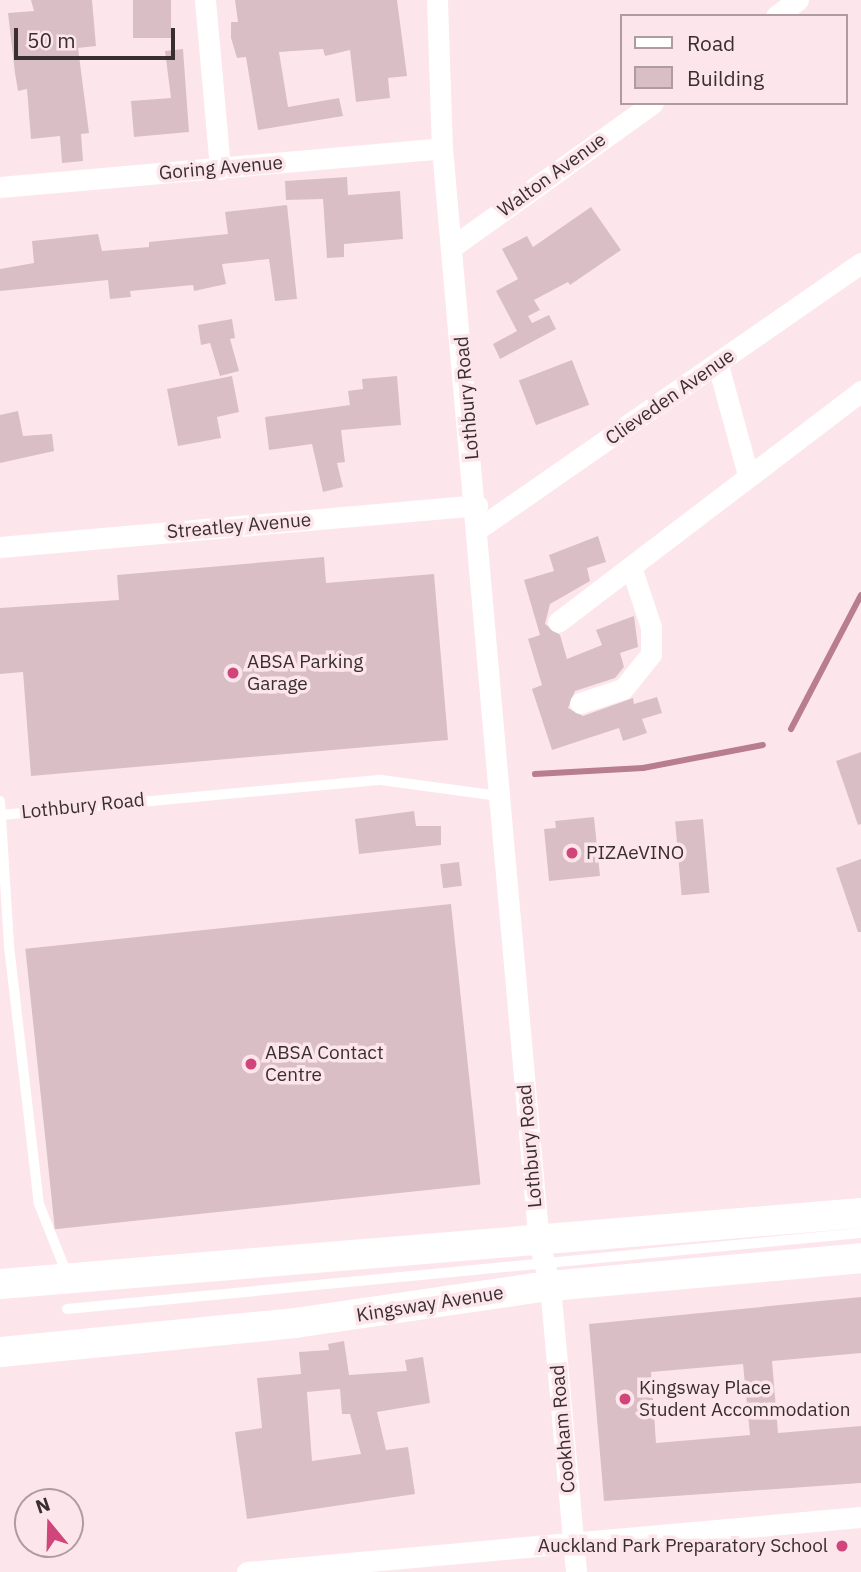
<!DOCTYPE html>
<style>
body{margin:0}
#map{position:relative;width:861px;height:1572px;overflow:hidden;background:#fce6ec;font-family:"IBM Plex Sans",sans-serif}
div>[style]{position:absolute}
.stream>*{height:6px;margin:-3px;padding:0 3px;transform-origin:3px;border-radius:3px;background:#b87d8e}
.building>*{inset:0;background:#d9bfc5;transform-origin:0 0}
.service>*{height:10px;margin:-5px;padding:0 5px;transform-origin:5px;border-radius:5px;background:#fff}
.minor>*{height:21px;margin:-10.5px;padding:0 10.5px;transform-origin:10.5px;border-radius:10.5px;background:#fff}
.secondary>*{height:30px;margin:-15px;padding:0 15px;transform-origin:15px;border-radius:15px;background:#fff}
.dots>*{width:19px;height:19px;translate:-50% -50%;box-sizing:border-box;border:4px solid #fce6ec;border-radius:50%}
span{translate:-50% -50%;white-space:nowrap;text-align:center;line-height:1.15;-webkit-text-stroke:7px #fce6ec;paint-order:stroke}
.street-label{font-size:19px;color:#392e31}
.poi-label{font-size:19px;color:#392e31}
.left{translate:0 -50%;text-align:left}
.right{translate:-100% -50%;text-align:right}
.legend{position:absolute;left:620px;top:14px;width:228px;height:91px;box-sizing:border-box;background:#fce6ec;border:2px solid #ae9ca1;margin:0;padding:9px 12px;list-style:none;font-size:21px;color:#392e31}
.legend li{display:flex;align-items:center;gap:14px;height:35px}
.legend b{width:35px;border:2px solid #ae9ca1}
.north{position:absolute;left:14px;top:1488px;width:70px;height:70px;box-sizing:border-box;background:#fce6ec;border:2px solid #ae9ca1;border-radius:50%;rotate:341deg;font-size:19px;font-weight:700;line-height:28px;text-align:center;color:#392e31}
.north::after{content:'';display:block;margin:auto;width:24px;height:32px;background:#d0457a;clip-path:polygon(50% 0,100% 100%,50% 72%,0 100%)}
.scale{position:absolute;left:14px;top:28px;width:161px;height:32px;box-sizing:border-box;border:4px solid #392e31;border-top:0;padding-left:9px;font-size:21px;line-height:24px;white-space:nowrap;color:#392e31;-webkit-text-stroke:5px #fce6ec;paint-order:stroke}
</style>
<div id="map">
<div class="stream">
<i style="left:791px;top:729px;width:151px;rotate:-62.4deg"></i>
<i style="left:535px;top:774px;width:108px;rotate:-3.2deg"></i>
<i style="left:643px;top:768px;width:122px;rotate:-10.9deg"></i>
</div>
<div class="building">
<i style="clip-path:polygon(31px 0,92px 0,96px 46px,78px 48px,89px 133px,81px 134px,83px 161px,62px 163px,60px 136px,31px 139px,27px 89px,18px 91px,15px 73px,8px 13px,34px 11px)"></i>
<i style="left:133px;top:0;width:38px;height:38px"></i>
<i style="clip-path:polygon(235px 0,397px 0,407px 76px,388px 78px,390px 98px,356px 102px,350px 50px,325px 56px,323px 49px,279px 52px,288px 107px,339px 98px,343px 116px,258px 130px,246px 57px,237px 58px,231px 38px,231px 22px,238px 22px)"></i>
<i style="clip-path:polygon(183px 49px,189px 132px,134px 137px,131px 101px,171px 98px,165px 51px)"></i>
<i style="clip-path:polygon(347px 177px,348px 195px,400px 191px,403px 239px,344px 244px,344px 257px,327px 258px,323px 199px,286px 200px,285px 181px)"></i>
<i style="clip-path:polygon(287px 205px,297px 299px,275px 301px,269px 259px,222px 264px,226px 284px,194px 291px,193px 285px,130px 291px,131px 297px,110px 299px,108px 280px,0 291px,0 269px,34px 263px,32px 241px,98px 234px,102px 251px,149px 247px,149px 242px,228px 234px,225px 212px)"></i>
<i style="clip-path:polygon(591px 207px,621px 250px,570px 285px,568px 282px,534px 300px,540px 310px,528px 316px,532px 323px,549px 315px,556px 329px,500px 359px,493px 344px,517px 331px,496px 291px,518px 279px,502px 249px,527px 236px,533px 247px)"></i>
<i style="clip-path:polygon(232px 319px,235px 338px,230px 339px,239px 371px,220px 376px,210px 343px,201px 345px,198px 325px)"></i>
<i style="left:572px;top:360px;width:48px;height:57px;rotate:69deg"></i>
<i style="clip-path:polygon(232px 376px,239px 412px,217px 417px,221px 438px,178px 446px,167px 389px)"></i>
<i style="clip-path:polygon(397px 376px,401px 425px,341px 430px,345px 462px,337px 463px,343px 487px,323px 492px,312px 444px,269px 450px,265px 417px,350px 405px,348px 391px,363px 389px,362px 379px)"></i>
<i style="clip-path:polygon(18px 411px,23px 436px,52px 434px,54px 451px,0 463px,0 415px)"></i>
<i style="clip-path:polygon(598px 536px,606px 562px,587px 568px,590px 581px,550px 604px,545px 624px,560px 635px,567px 659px,602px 645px,596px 630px,634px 616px,638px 647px,620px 653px,624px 667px,615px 678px,575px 691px,568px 708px,583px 716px,633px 698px,634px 704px,657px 697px,662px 713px,642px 719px,647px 733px,623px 741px,619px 728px,552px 750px,532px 689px,542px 685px,528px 639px,540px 635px,524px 580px,554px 571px,549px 555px)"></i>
<i style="clip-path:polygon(324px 557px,326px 583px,434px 574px,448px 740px,31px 776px,23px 672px,0 674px,0 608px,119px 600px,117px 575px)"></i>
<i style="clip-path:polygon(861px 752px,861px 824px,858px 825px,836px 761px)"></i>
<i style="clip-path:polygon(414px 811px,416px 826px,441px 826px,441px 845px,359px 854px,355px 819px)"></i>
<i style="clip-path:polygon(594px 817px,600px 876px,549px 881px,544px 829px,556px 828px,555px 821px)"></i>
<i style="left:703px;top:819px;width:74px;height:28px;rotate:85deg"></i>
<i style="clip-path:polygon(861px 859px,861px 932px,858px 932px,836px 868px)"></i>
<i style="left:459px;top:862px;width:24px;height:19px;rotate:83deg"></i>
<i style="left:451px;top:904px;width:282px;height:428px;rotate:84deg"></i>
<i style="clip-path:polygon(evenodd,861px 1297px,861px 1353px,772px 1361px,778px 1433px,861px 1426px,861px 1483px,604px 1501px,589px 1324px,861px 1297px,743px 1364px,750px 1435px,656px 1443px,651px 1372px,743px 1364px)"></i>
<i style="clip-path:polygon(evenodd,344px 1341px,349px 1375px,407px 1371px,405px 1360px,423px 1357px,430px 1403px,377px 1412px,386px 1450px,408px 1447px,415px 1494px,247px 1519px,235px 1432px,262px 1428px,257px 1378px,301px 1374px,299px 1352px,329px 1350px,328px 1344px,344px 1341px,340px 1389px,342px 1414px,350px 1414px,361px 1454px,312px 1461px,307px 1392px,340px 1389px)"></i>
</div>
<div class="service">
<i style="left:0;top:801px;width:145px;rotate:86.4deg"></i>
<i style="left:9px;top:946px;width:260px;rotate:83.4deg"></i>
<i style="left:39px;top:1204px;width:79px;rotate:68.3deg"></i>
<i style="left:1px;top:815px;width:382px;rotate:-5.3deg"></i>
<i style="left:381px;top:780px;width:119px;rotate:7.7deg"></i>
<i style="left:67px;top:1309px;width:798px;rotate:-5.47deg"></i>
</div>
<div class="minor">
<i style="left:205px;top:0;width:170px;rotate:84.9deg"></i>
<i style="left:437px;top:0;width:148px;rotate:88.1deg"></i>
<i style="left:442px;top:148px;width:651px;rotate:84.97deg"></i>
<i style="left:499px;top:796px;width:448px;rotate:84.9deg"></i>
<i style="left:539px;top:1242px;width:45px;rotate:76deg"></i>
<i style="left:550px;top:1286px;width:287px;rotate:84.8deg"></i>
<i style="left:776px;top:16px;width:27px;rotate:-36deg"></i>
<i style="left:0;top:187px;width:444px;rotate:-5deg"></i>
<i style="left:452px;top:247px;width:247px;rotate:-35.6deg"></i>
<i style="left:718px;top:365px;width:114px;rotate:74.7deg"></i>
<i style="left:478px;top:529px;width:466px;rotate:-34.8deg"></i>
<i style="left:0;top:547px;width:479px;rotate:-5deg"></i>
<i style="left:558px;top:622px;width:381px;rotate:-37.3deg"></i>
<i style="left:580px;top:703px;width:45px;rotate:-18deg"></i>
<i style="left:623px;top:689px;width:45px;rotate:-51.3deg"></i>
<i style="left:651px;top:654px;width:27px;rotate:-90deg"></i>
<i style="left:651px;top:627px;width:63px;rotate:-108.4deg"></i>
<i style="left:247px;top:1572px;width:616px;rotate:-5.12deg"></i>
</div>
<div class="secondary">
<i style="left:0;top:1284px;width:864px;rotate:-4.71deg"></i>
<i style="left:0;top:1352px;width:296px;rotate:-5.6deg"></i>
<i style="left:295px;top:1323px;width:258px;rotate:-8.3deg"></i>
<i style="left:550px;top:1286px;width:312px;rotate:-5.1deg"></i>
</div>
<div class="dots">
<i style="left:233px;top:673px;background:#d0457a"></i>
<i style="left:572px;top:853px;background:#d0457a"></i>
<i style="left:251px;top:1064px;background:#d0457a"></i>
<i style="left:625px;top:1399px;background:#d0457a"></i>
<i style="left:842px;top:1546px;background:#d0457a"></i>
</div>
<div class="street-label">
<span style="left:221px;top:168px;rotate:-5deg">Goring Avenue</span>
<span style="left:552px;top:175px;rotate:-36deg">Walton Avenue</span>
<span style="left:670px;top:397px;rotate:-35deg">Clieveden Avenue</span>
<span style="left:467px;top:398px;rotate:-95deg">Lothbury Road</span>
<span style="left:239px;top:526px;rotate:-5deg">Streatley Avenue</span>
<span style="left:83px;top:806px;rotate:-6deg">Lothbury Road</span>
<span style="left:530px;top:1146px;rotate:-95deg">Lothbury Road</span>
<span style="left:430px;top:1304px;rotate:-9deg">Kingsway Avenue</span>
<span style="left:563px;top:1429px;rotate:-95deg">Cookham Road</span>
</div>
<div class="poi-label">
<span class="left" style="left:247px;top:673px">ABSA Parking<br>Garage</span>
<span class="left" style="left:586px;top:853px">PIZAeVINO</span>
<span class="left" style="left:265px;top:1064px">ABSA Contact<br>Centre</span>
<span class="left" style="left:639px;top:1399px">Kingsway Place<br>Student Accommodation</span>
<span class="right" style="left:828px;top:1546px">Auckland Park Preparatory School</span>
</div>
<ul class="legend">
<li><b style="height:9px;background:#fff"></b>Road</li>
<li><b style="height:19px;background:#d9bfc5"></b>Building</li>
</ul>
<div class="north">N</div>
<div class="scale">50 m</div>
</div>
